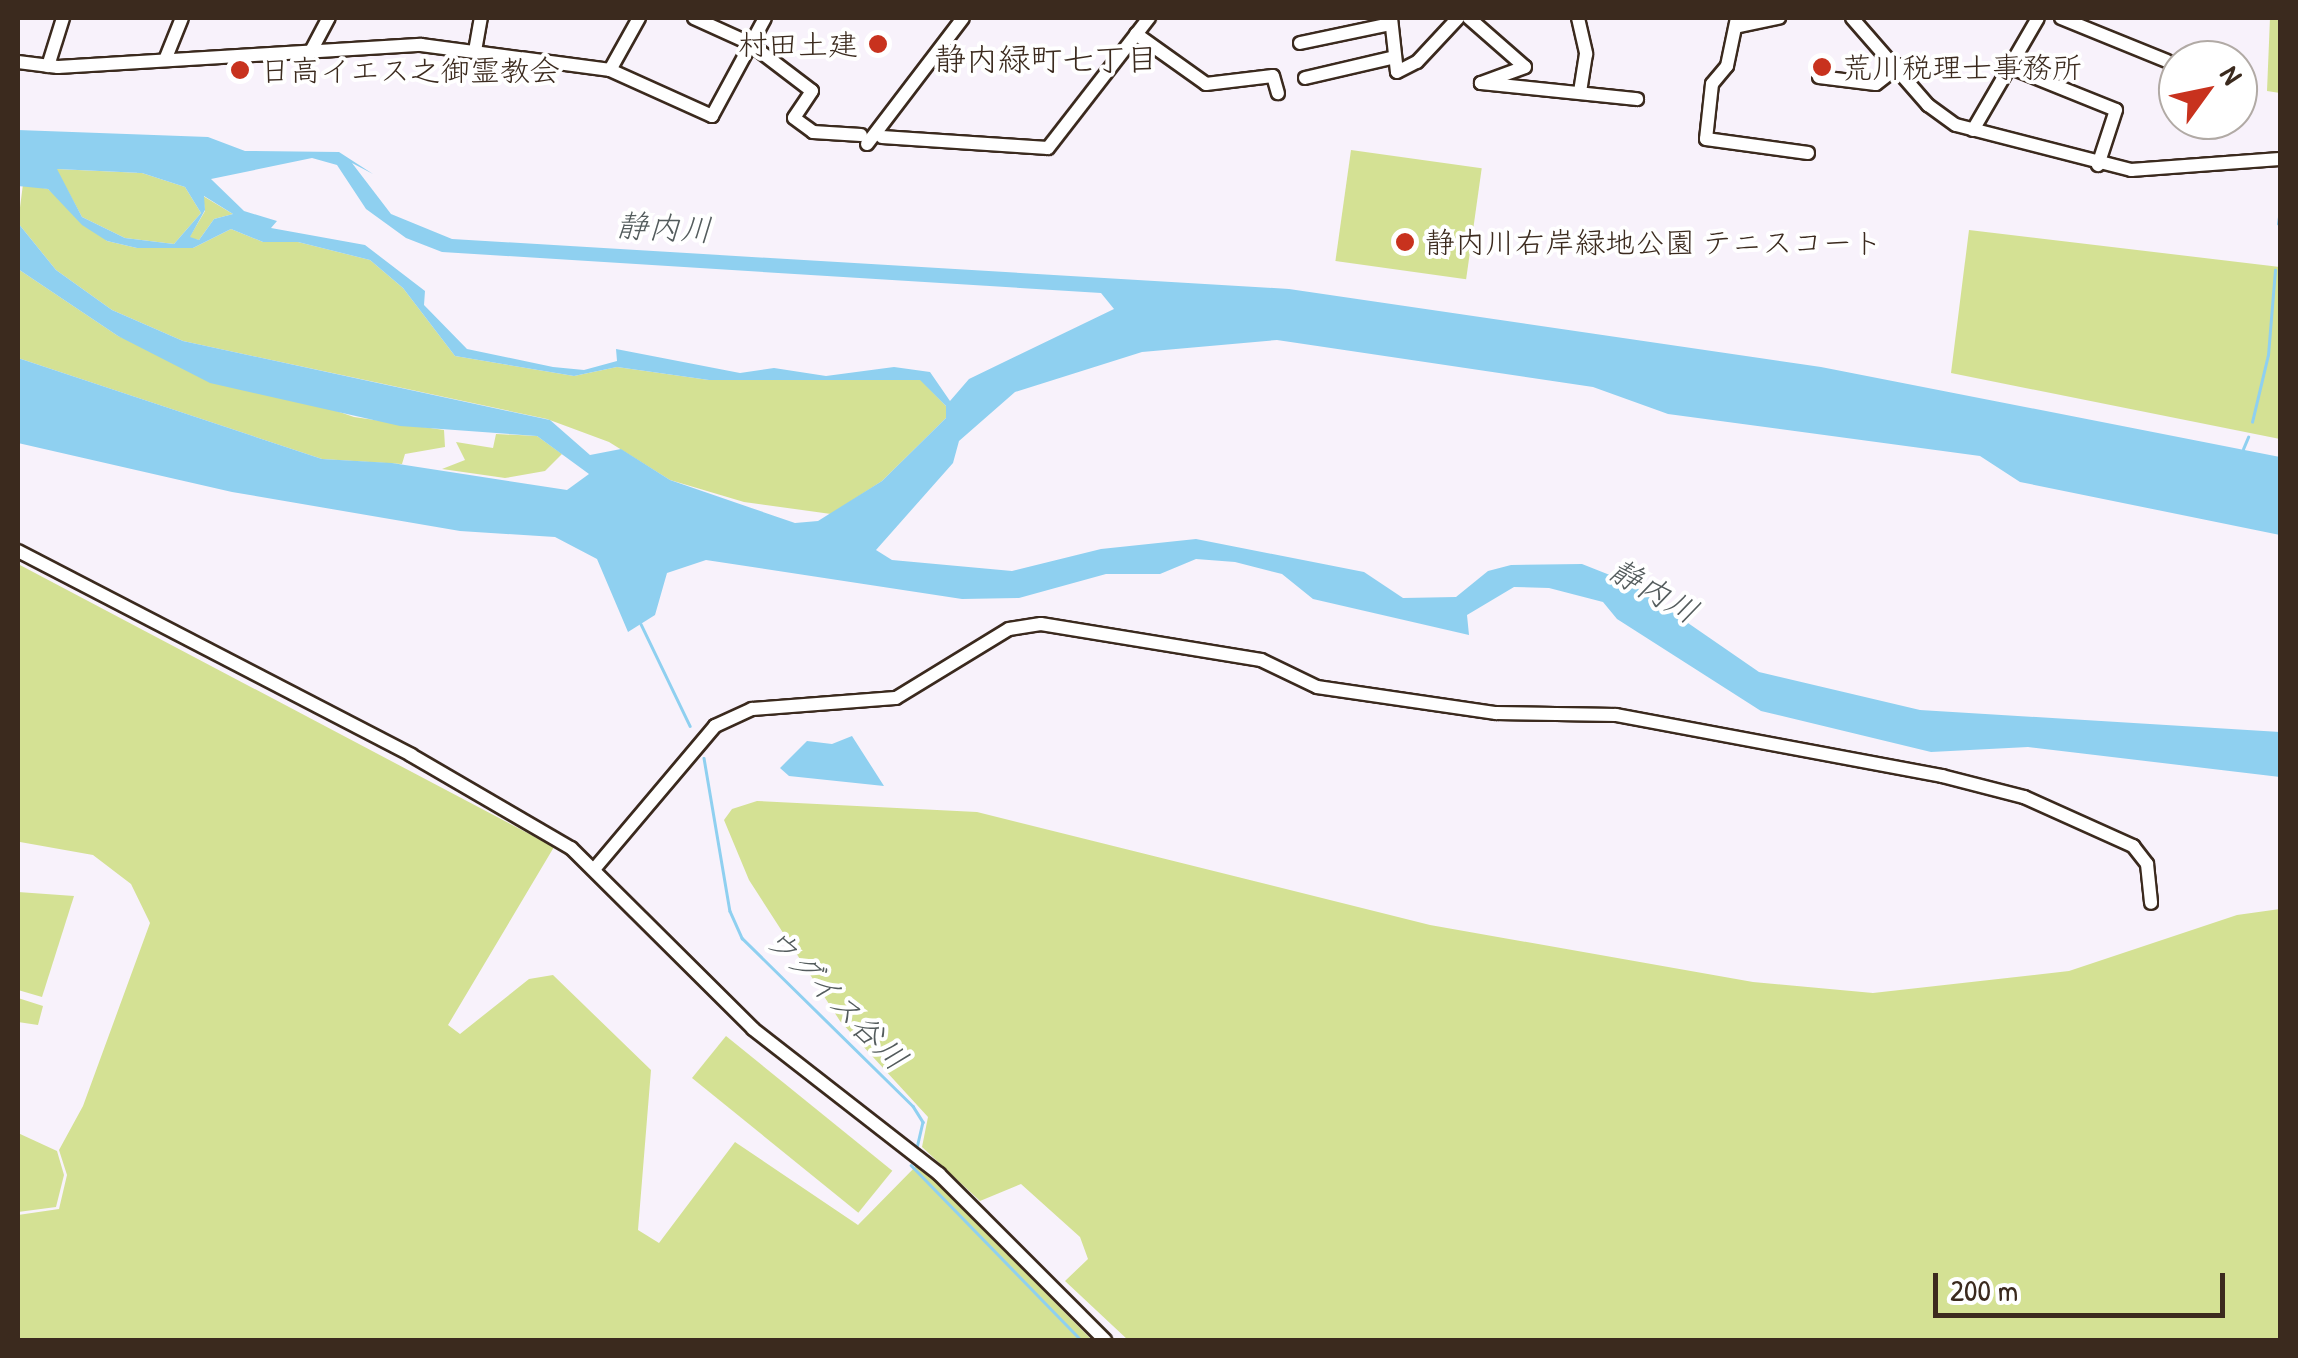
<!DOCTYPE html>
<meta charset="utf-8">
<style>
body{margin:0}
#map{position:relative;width:2298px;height:1358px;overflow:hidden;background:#f8f2fb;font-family:"Patrick Hand","Klee One",sans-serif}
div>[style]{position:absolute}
.green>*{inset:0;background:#d4e194;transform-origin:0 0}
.water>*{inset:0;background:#8fd0f0}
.stream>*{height:2.5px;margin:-1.25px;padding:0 1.25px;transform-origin:1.25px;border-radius:1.25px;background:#8fd0f0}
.roads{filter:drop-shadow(2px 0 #3b2a1e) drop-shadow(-2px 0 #3b2a1e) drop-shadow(0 2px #3b2a1e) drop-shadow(0 -2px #3b2a1e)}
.minor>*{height:12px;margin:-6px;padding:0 6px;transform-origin:6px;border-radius:6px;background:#fff}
.dots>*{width:28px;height:28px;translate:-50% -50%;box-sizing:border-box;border:5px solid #fff;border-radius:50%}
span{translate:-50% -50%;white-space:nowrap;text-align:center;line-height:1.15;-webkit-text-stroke:8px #fff;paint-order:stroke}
.poi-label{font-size:30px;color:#3b2a1e}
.right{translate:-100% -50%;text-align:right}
.left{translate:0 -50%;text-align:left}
.neighbourhood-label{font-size:32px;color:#3b2a1e}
.water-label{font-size:32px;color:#545c5d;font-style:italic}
.frame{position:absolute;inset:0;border:20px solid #3b2a1e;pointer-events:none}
.north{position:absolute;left:2158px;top:40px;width:100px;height:100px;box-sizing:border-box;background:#fff;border:2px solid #b1aaa5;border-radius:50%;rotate:57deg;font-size:28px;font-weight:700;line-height:40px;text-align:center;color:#3b2a1e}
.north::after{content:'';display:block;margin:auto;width:35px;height:45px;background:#c8321e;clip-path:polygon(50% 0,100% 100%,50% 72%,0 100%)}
.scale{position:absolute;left:1933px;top:1273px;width:292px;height:45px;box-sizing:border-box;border:5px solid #3b2a1e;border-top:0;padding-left:12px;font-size:30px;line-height:35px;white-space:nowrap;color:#3b2a1e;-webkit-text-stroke:8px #fff;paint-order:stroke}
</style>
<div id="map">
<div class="green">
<i style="clip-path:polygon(2270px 18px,2280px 18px,2280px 93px,2267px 91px)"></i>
<i style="left:1351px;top:150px;width:132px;height:112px;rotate:8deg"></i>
<i style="clip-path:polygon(56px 169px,142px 173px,185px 187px,201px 213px,174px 244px,125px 238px,82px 217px)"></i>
<i style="clip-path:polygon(23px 184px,48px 189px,107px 241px,137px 248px,193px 248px,231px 229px,263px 242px,298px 242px,370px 260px,403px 288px,455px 356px,574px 376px,617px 367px,709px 380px,921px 380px,946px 406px,946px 418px,882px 481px,831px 514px,744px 502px,670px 480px,609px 442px,547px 419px,183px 341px,112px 310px,56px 270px,18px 223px)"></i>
<i style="clip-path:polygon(203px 196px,233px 214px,214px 219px,199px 240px,189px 238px,205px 211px)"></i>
<i style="clip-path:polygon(1969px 230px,2280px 267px,2280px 439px,1951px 373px)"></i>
<i style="clip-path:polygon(18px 269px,118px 336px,354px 417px,444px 430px,445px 447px,405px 454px,402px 464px,322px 459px,18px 358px)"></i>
<i style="clip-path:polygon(496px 434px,537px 436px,562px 454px,545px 471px,505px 478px,442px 469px,465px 460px,456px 442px,493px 448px)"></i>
<i style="clip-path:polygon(18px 564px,554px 847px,448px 1025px,460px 1034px,529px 979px,553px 975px,651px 1070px,638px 1230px,659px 1243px,735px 1142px,858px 1225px,918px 1164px,1092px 1340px,18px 1340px,18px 1215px,59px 1209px,67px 1175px,59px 1150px,83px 1106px,150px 923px,131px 884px,93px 855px,20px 842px)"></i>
<i style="clip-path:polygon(757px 801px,977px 812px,1430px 925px,1753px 982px,1873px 993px,2069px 971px,2237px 915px,2280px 909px,2280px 1340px,1128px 1340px,1065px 1281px,1088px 1259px,1080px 1237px,1021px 1184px,980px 1201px,922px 1147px,928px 1117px,840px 1021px,749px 880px,724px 820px,732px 809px)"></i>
<i style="clip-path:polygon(18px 892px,74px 896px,42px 997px,18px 990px)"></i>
<i style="clip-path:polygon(18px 998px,43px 1006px,38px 1025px,18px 1022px)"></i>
<i style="left:726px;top:1036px;width:214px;height:54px;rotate:39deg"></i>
<i style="clip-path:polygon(18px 1133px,57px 1151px,64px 1175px,56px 1207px,18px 1212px)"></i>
</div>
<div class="water">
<i style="clip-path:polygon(evenodd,18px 130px,208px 137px,245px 151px,339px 152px,373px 174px,352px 163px,391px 214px,452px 239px,1289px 289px,1821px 367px,2280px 457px,2280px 535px,2020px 482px,1980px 456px,1668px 414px,1593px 387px,1277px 340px,1142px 352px,1015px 392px,959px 441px,953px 463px,876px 550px,892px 560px,1012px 571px,1101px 549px,1196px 539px,1364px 572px,1403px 598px,1456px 597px,1488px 571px,1511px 565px,1582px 564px,1630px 583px,1759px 672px,1920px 710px,2280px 732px,2280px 777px,2028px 747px,1931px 752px,1761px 711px,1617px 619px,1603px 602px,1549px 588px,1514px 587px,1467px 615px,1469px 635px,1313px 599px,1282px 574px,1235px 562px,1196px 559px,1160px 574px,1106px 574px,1019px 598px,962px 599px,706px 560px,667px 573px,655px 615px,628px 632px,597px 559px,555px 537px,460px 531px,232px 492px,18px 443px,18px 358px,322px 459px,392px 463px,567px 490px,589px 474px,537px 436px,400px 426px,210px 383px,118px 336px,18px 269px,18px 223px,56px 270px,112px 310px,183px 341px,550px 420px,590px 455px,621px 449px,670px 480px,795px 523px,818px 521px,882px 481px,946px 418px,946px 406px,920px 380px,709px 380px,617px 367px,574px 376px,455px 356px,403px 288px,370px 260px,298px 242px,263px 242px,231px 229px,193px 248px,137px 248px,107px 241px,82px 225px,48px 189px,18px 186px,18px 130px,312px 158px,337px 165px,366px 209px,406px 238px,442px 252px,1101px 293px,1114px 309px,969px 379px,950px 401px,930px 372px,894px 367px,826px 376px,774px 368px,740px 373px,616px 349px,617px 361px,584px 370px,553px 367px,467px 349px,424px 305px,425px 291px,365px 245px,271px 228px,277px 221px,244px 211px,211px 179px,312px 158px,18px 130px,57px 169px,142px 173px,185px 187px,201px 213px,174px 244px,125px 238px,82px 217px,57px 169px,18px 130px,204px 196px,233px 214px,214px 219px,199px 240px,190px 237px,205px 210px,204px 196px)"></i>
<i style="clip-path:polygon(852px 736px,884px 786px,789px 776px,780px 768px,807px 741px,832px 744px)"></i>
</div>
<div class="stream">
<i style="left:2278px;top:224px;width:14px;rotate:-82deg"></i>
<i style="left:2252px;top:422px;width:69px;rotate:-76.6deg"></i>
<i style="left:2268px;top:355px;width:85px;rotate:-85.3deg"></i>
<i style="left:2243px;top:449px;width:13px;rotate:-67deg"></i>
<i style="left:641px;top:624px;width:113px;rotate:64.3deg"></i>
<i style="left:704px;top:758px;width:155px;rotate:80.4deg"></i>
<i style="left:730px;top:911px;width:30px;rotate:66deg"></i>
<i style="left:742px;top:938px;width:240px;rotate:44.5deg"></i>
<i style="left:913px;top:1106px;width:19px;rotate:58deg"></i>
<i style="left:923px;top:1122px;width:26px;rotate:103deg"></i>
<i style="left:911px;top:1165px;width:244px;rotate:45.8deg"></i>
</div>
<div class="roads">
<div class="minor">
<i style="left:694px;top:18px;width:60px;rotate:24.4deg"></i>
<i style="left:749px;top:43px;width:79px;rotate:37.3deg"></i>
<i style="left:812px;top:91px;width:32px;rotate:124deg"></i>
<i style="left:794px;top:118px;width:24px;rotate:36deg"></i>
<i style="left:813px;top:132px;width:48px;rotate:3.6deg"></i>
<i style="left:1391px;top:18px;width:54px;rotate:83.7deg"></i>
<i style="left:1397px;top:72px;width:22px;rotate:-27deg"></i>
<i style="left:1417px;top:62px;width:60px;rotate:-47deg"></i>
<i style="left:1469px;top:18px;width:74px;rotate:41.2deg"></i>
<i style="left:1525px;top:67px;width:47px;rotate:160deg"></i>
<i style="left:1481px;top:83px;width:157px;rotate:5.9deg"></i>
<i style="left:1578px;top:18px;width:37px;rotate:77deg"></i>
<i style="left:1586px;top:54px;width:38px;rotate:99deg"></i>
<i style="left:1737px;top:18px;width:49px;rotate:101.8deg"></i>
<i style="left:1727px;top:66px;width:23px;rotate:130deg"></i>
<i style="left:1712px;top:84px;width:55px;rotate:96.2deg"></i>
<i style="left:1706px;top:139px;width:103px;rotate:7.8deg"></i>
<i style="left:1852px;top:18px;width:116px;rotate:48.9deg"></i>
<i style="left:1928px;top:105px;width:34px;rotate:36deg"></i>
<i style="left:1956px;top:125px;width:181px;rotate:14.4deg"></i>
<i style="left:2131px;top:170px;width:149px;rotate:-4.2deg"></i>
<i style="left:2061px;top:18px;width:114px;rotate:22.1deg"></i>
<i style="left:1740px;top:26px;width:40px;rotate:-12deg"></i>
<i style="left:1136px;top:34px;width:86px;rotate:35.5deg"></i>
<i style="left:1206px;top:84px;width:67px;rotate:-6.8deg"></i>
<i style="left:1273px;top:76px;width:18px;rotate:74deg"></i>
<i style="left:1300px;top:43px;width:93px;rotate:-11.8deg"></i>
<i style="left:475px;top:51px;width:34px;rotate:-80deg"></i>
<i style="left:310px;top:53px;width:40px;rotate:-62deg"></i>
<i style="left:165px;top:60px;width:45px;rotate:-68deg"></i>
<i style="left:18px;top:62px;width:40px;rotate:7.1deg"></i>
<i style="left:58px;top:67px;width:364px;rotate:-3.5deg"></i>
<i style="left:421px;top:45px;width:191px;rotate:7.5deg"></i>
<i style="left:610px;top:70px;width:112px;rotate:24.3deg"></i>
<i style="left:712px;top:116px;width:111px;rotate:-61.6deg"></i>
<i style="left:48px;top:66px;width:50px;rotate:-72.6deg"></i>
<i style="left:2009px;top:67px;width:115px;rotate:21.9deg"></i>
<i style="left:2116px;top:110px;width:58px;rotate:108.1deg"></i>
<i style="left:610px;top:70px;width:60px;rotate:-60.9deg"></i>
<i style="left:1819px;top:77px;width:57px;rotate:7deg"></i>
<i style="left:1876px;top:84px;width:31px;rotate:-38deg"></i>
<i style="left:1305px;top:78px;width:92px;rotate:-13.1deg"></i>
<i style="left:1973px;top:130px;width:129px;rotate:-59.9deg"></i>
<i style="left:882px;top:137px;width:166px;rotate:3.8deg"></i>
<i style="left:1048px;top:148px;width:165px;rotate:-52.2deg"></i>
<i style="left:867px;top:144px;width:158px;rotate:-52.7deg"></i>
<i style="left:18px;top:551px;width:443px;rotate:27.4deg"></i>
<i style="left:411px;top:755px;width:185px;rotate:30.2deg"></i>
<i style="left:571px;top:848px;width:257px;rotate:44.8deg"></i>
<i style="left:753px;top:1029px;width:236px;rotate:37.9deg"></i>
<i style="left:939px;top:1174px;width:235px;rotate:45deg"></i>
<i style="left:596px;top:867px;width:185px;rotate:-49.8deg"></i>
<i style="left:715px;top:726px;width:41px;rotate:-24.7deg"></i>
<i style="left:752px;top:709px;width:144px;rotate:-4.4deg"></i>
<i style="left:896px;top:698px;width:132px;rotate:-31.4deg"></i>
<i style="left:1009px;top:629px;width:32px;rotate:-9deg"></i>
<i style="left:1041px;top:624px;width:223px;rotate:9.3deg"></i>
<i style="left:1261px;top:660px;width:62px;rotate:25.7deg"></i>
<i style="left:1317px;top:687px;width:181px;rotate:8.3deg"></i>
<i style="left:1496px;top:713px;width:120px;rotate:1deg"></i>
<i style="left:1616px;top:715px;width:332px;rotate:10.6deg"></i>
<i style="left:1942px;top:776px;width:85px;rotate:14.4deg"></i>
<i style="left:2024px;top:797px;width:120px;rotate:24.2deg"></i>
<i style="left:2133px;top:846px;width:23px;rotate:52deg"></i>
<i style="left:2147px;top:864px;width:39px;rotate:84deg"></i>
</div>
</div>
<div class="dots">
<i style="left:878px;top:44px;background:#c8321e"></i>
<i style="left:1822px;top:67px;background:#c8321e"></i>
<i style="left:240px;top:70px;background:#c8321e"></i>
<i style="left:1405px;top:242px;background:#c8321e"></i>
</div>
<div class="poi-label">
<span class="right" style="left:858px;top:44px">村田土建</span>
<span class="left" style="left:1842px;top:67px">荒川税理士事務所</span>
<span class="left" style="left:260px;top:70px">日高イエス之御霊教会</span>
<span class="left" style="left:1425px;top:242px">静内川右岸緑地公園 テニスコート</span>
</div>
<div class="neighbourhood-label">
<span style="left:1046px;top:59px">静内緑町七丁目</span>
</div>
<div class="water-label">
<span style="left:664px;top:228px;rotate:3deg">静内川</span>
<span style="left:1654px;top:591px;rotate:30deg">静内川</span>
<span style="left:836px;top:999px;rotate:45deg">ウグイス谷川</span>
</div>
<div class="frame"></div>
<div class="north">N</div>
<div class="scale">200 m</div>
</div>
